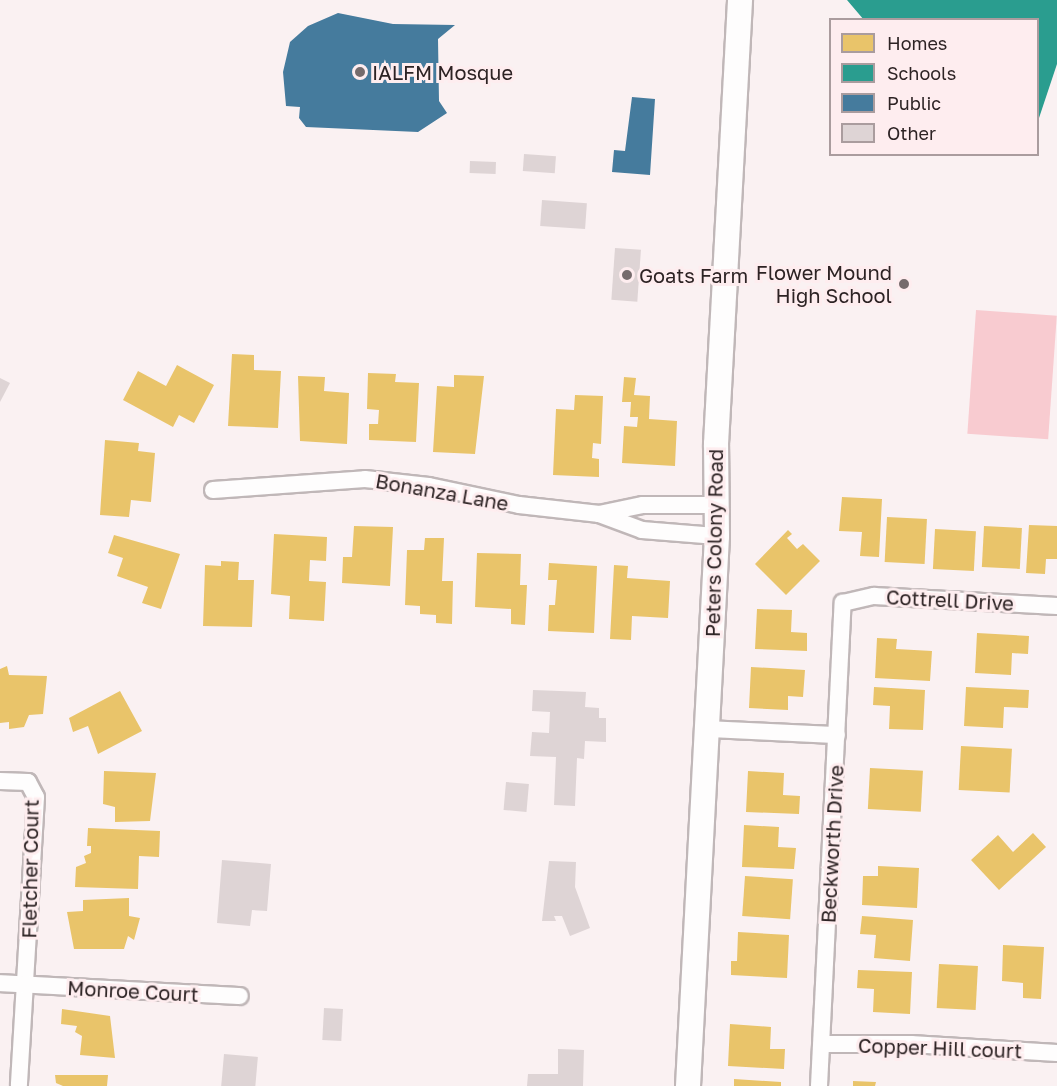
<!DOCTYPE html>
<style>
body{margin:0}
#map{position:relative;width:1057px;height:1086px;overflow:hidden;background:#faf1f2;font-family:"Golos Text",sans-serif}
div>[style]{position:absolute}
.green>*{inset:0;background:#f8cbd0;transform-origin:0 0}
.homes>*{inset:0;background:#e9c46a;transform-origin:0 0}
.schools>*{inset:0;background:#2a9d8f}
.public>*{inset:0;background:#457b9d}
.building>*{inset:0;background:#ded4d5;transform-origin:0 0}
.roads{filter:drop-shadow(2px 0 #c0b7b8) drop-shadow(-2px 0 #c0b7b8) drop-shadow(0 2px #c0b7b8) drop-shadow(0 -2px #c0b7b8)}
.street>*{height:16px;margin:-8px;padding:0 8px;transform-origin:8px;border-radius:8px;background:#fefdfd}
.secondary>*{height:24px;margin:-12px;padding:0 12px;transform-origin:12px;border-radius:12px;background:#fefdfd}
.dots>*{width:16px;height:16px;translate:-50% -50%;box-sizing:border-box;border:3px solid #feedef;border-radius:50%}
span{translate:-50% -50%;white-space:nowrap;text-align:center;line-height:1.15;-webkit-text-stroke:6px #feedef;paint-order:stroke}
.poi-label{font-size:20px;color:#2d2324}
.left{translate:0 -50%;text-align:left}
.right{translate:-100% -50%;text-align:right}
.street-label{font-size:20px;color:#2d2324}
.legend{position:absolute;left:829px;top:18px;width:210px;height:138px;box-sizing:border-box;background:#feedef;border:2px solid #aa9c9e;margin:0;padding:8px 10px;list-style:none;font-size:18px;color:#2d2324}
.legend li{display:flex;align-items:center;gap:12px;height:30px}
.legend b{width:30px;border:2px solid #aa9c9e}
</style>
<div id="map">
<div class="green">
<i style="left:976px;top:310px;width:81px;height:124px;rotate:4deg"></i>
</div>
<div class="homes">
<i style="clip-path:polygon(232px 354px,254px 355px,254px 370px,281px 371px,278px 428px,228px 426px)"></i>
<i style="clip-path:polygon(177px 365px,214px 385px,194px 423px,179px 415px,173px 427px,123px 400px,138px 371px,166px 386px)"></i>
<i style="clip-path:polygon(368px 373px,396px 374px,395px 382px,419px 383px,416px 442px,369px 440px,369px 424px,378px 424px,379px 410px,367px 409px)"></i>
<i style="clip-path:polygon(454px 375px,484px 376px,475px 454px,433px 452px,437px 386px,454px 387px)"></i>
<i style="clip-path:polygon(298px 376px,325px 377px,324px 391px,349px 393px,347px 444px,300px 441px)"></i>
<i style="clip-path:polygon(624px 377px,636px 378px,634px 395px,650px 396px,649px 419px,677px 421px,675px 466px,622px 463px,624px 426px,637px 427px,638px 417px,630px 417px,631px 402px,622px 402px)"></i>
<i style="clip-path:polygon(575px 395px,603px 396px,601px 444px,593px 443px,592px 458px,599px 459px,599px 477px,553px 475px,556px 409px,574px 410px)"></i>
<i style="clip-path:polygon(105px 440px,139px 443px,138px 451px,155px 453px,151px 502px,131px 500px,129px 517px,100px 515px)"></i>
<i style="clip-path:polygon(842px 497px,882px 499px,879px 557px,860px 556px,862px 532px,839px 531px)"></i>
<i style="left:887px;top:517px;width:40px;height:45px;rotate:3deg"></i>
<i style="clip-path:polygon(1029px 525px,1057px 526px,1057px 559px,1046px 559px,1045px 574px,1026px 573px)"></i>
<i style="clip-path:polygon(354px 526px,393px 527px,390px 586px,342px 583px,343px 557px,352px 557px)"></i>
<i style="left:984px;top:526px;width:38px;height:41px;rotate:3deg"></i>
<i style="left:935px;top:529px;width:41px;height:40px;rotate:3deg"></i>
<i style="clip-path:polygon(788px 530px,792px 534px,787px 538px,797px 549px,803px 544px,820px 561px,786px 595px,755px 564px)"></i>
<i style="clip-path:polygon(274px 534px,327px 537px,326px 561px,310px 560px,309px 581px,326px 582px,324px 621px,289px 619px,290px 596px,271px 594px)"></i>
<i style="clip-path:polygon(114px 535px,180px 554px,161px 609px,142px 603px,148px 587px,117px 576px,123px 558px,108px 553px)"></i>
<i style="clip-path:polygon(425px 538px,444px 538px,442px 581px,453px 581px,452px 624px,436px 623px,436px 615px,420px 614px,420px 606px,405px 605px,407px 550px,424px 550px)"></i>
<i style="clip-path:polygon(477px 553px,521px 554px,520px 585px,527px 585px,525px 625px,511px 624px,511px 609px,475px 607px)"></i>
<i style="clip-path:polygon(221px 561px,239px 562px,238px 580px,254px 580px,252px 627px,203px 626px,205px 565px,221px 566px)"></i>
<i style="clip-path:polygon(549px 563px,597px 566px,594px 633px,548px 631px,549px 605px,555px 605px,557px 580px,548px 580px)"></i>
<i style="clip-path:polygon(614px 565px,628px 566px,627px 578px,670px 581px,668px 618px,632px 616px,631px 640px,610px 639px)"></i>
<i style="clip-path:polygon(757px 609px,792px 610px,791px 632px,807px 633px,807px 651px,755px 649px)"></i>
<i style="clip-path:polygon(977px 633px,1029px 636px,1028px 654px,1012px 653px,1011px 675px,975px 673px)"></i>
<i style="clip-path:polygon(877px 638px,897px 639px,896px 649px,932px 651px,930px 681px,875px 678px)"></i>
<i style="clip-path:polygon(7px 666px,9px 675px,47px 676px,43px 714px,29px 715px,24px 727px,9px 729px,9px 722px,0 723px,0 669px)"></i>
<i style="clip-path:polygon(751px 667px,805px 670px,803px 697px,788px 696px,788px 710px,749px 708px)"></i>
<i style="clip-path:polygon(874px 687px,925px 690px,923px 730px,889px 729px,890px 706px,873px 705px)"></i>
<i style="clip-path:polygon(966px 687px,1029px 690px,1028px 708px,1004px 707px,1003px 728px,964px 726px)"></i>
<i style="clip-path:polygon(120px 691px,142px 731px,98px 754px,88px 726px,73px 732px,69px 718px)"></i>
<i style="left:961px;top:746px;width:51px;height:44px;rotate:3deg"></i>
<i style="left:870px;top:768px;width:53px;height:41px;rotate:3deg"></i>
<i style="clip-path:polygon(104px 771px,156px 773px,150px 821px,115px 822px,115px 807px,103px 804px)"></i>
<i style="clip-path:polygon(748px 771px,784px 773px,783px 795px,800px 796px,799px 814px,746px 812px)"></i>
<i style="clip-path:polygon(744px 825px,779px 827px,778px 847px,796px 848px,794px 869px,742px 867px)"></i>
<i style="clip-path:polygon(88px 828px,160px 831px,159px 857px,139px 856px,138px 889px,75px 887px,76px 867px,86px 863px,84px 856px,91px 853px,91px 846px,87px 846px)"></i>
<i style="clip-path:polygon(1033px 833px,1046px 847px,999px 890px,971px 860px,998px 835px,1013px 852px)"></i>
<i style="clip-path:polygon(878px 866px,919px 868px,917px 908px,862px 905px,863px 876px,878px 876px)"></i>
<i style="left:745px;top:876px;width:48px;height:40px;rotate:4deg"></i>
<i style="clip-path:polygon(129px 898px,129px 916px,140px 918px,134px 940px,128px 936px,124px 949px,74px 949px,67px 912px,83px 911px,83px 900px)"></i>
<i style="clip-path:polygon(862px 916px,913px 920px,910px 961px,874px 958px,876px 935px,860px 934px)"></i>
<i style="clip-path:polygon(738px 932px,789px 935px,787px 978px,731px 975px,731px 961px,737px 961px)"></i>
<i style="clip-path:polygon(1003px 945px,1044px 947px,1041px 999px,1023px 998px,1023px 983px,1002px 981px)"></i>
<i style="left:939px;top:964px;width:39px;height:44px;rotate:3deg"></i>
<i style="clip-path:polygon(858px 970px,912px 972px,910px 1014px,873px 1012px,874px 989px,857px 988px)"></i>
<i style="clip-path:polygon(62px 1009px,110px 1016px,115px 1058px,80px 1055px,82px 1036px,75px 1032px,77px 1026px,61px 1024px)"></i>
<i style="clip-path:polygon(730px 1024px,771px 1027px,770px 1049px,785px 1049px,784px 1069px,728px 1066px)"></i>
<i style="clip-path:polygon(55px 1075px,108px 1075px,107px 1086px,63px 1086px,56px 1083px)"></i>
<i style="clip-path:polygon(734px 1079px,781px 1082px,781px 1086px,734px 1086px)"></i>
<i style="clip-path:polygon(853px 1081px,876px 1082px,875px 1086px,853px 1086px)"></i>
</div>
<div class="schools">
<i style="clip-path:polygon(847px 0,1057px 0,1057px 64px,1038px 121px,1038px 20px,864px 20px)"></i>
</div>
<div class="public">
<i style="clip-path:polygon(338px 13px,393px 24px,455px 25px,438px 39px,439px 101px,447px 113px,418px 132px,306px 127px,299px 118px,300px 107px,286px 106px,283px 72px,290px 42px,308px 26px)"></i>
<i style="clip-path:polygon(632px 97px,655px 99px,650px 175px,612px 172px,614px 150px,625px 151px)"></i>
</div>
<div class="building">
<i style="left:524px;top:154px;width:32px;height:17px;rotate:4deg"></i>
<i style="left:470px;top:161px;width:26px;height:12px;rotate:2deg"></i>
<i style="left:542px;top:200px;width:45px;height:26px;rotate:4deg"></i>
<i style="left:615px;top:248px;width:26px;height:52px;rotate:4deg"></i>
<i style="clip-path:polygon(0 378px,10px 383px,0 402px)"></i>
<i style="clip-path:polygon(533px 690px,586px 692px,585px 707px,599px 708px,599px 718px,606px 718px,606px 742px,585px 741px,584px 759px,577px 758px,575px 806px,554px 805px,556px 757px,530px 756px,532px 732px,549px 733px,550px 712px,532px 711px)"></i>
<i style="left:506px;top:782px;width:23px;height:28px;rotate:5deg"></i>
<i style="clip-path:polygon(222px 860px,271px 864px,267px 911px,252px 910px,250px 926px,217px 923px)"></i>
<i style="clip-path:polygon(549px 861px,576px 862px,575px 887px,590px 928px,570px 936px,562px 916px,554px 916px,556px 921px,542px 921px)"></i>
<i style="left:324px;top:1008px;width:19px;height:32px;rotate:3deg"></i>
<i style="clip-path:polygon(558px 1049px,584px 1050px,583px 1086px,527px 1086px,528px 1074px,558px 1074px)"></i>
<i style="left:224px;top:1054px;width:34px;height:32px;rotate:5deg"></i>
</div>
<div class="roads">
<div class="street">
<i style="left:213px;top:490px;width:152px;rotate:-4.1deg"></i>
<i style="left:365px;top:479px;width:64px;rotate:6.2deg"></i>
<i style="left:429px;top:486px;width:92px;rotate:11.9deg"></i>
<i style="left:519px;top:505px;width:81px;rotate:6.4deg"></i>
<i style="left:599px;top:514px;width:46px;rotate:20.4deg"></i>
<i style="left:642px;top:530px;width:75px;rotate:4.6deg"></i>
<i style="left:599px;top:514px;width:45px;rotate:-11.6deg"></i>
<i style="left:643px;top:505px;width:72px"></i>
<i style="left:708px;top:729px;width:129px;rotate:2.7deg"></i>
<i style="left:0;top:781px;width:28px;rotate:2deg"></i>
<i style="left:28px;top:782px;width:17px;rotate:62deg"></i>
<i style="left:36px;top:797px;width:289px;rotate:93.4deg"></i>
<i style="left:0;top:983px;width:240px;rotate:3.1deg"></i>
<i style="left:822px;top:1044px;width:89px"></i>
<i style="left:911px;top:1044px;width:146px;rotate:3.5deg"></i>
<i style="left:819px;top:1086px;width:484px;rotate:-87.2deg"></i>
<i style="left:843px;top:603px;width:32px;rotate:-13deg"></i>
<i style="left:874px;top:596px;width:183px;rotate:3.1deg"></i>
</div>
<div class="secondary">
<i style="left:688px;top:1086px;width:551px;rotate:-86.98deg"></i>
<i style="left:717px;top:536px;width:92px;rotate:-90.6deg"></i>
<i style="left:716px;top:444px;width:445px;rotate:-86.9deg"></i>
</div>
</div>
<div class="dots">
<i style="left:360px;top:72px;background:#756b6c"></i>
<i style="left:627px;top:275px;background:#756b6c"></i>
<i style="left:904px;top:284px;background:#756b6c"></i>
</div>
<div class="poi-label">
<span class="left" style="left:372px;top:72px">IALFM Mosque</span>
<span class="right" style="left:892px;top:284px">Flower Mound<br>High School</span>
<span class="left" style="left:639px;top:275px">Goats Farm</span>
</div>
<div class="street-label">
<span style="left:442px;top:492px;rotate:10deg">Bonanza Lane</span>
<span style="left:714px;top:543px;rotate:-89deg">Peters Colony Road</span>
<span style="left:950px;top:600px;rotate:3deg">Cottrell Drive</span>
<span style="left:832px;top:844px;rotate:-87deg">Beckworth Drive</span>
<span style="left:30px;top:869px;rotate:-89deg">Fletcher Court</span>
<span style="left:133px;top:991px;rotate:3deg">Monroe Court</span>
<span style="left:940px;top:1048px;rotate:2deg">Copper Hill court</span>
</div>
<ul class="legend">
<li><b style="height:16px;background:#e9c46a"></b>Homes</li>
<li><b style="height:16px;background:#2a9d8f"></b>Schools</li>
<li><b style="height:16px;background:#457b9d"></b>Public</li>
<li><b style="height:16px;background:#ded4d5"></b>Other</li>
</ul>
</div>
